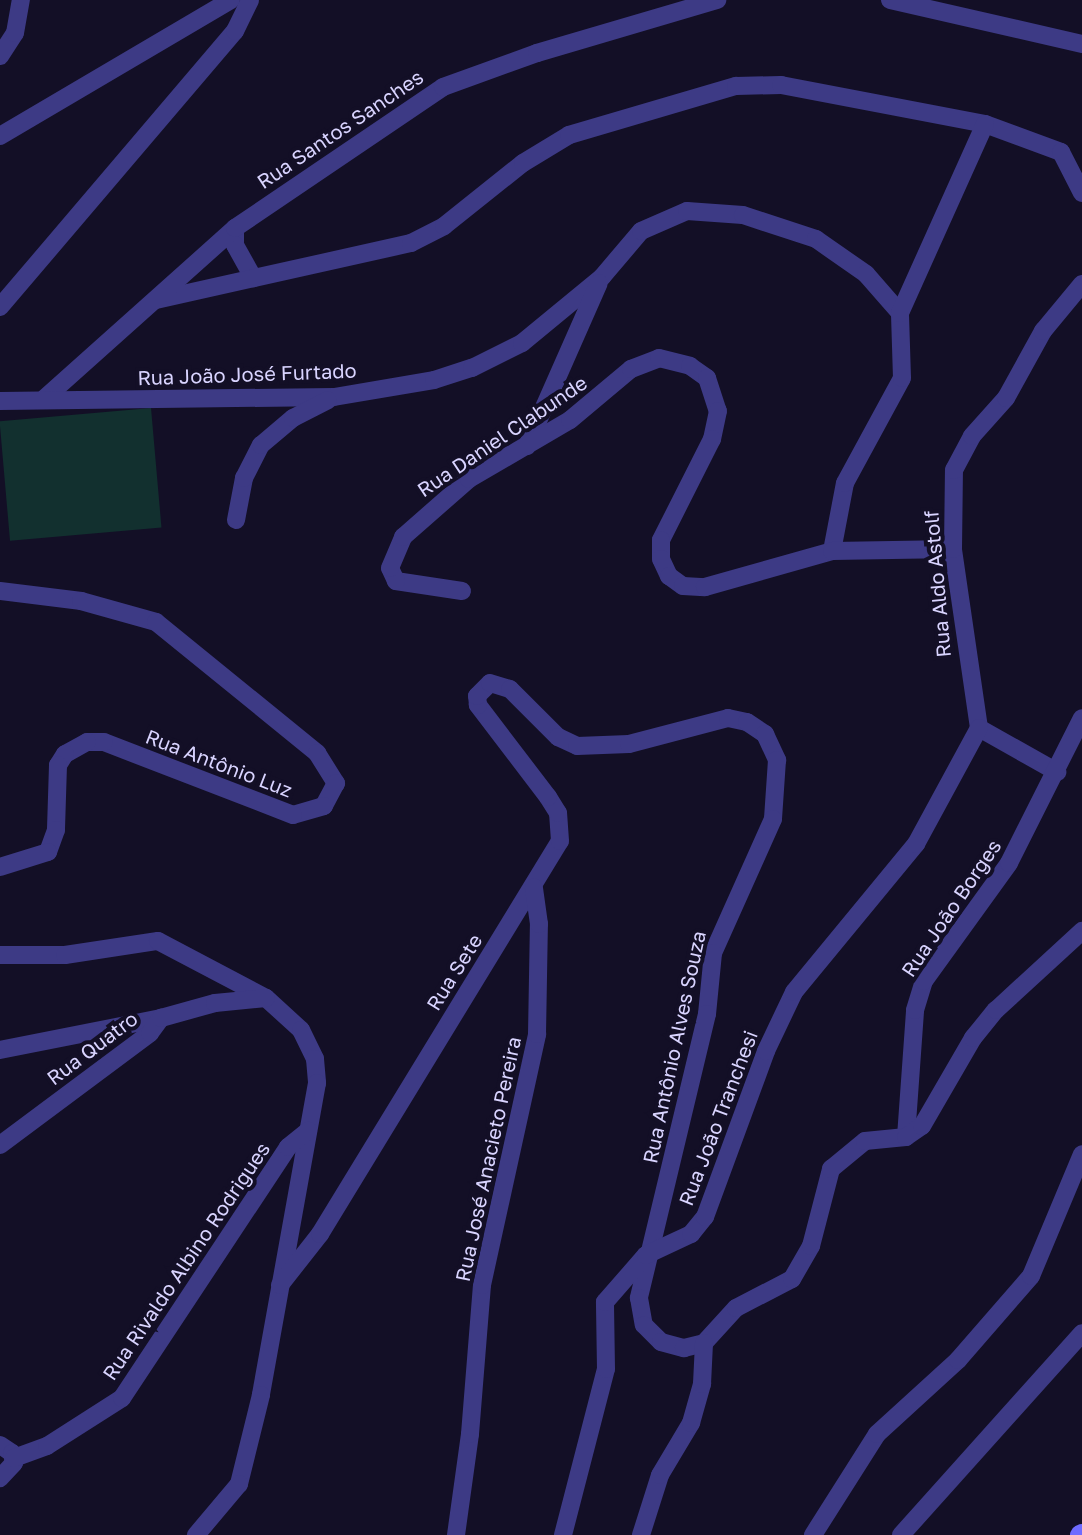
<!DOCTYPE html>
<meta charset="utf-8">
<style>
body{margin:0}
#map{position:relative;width:1082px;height:1535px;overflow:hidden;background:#130f26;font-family:"Golos Text",sans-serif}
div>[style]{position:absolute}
.green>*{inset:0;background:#12302f;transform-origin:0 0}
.street>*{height:18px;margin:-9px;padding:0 9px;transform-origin:9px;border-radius:9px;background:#3d3a85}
.secondary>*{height:20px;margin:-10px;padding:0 10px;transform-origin:10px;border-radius:10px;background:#6f6bff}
span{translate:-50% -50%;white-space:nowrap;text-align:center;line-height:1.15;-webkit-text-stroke:8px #130f26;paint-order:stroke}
.street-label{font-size:20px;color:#d9d4ff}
</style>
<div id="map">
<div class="green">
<i style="left:151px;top:408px;width:120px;height:152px;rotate:85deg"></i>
</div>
<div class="street">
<i style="left:890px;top:0;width:197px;rotate:12.9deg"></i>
<i style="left:0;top:56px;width:27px;rotate:-57deg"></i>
<i style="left:15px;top:33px;width:34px;rotate:-80deg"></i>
<i style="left:0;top:136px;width:268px;rotate:-30.5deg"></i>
<i style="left:235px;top:228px;width:17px;rotate:90deg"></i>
<i style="left:235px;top:245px;width:38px;rotate:61deg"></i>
<i style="left:156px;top:300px;width:261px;rotate:-12.6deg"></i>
<i style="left:411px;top:243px;width:37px;rotate:-27deg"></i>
<i style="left:444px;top:226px;width:101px;rotate:-38.6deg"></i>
<i style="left:523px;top:163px;width:54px;rotate:-31.3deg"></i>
<i style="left:569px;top:135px;width:174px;rotate:-16.4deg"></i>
<i style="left:736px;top:86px;width:45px;rotate:-1.3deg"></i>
<i style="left:781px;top:85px;width:208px;rotate:10.8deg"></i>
<i style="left:985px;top:124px;width:81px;rotate:20.2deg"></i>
<i style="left:1061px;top:152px;width:46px;rotate:62.9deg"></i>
<i style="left:0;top:307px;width:362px;rotate:-49.6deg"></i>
<i style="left:235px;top:31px;width:34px;rotate:-64deg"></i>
<i style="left:45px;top:398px;width:255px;rotate:-41.8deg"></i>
<i style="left:235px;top:228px;width:251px;rotate:-34.1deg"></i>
<i style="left:443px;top:87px;width:100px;rotate:-19.9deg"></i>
<i style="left:537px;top:53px;width:188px;rotate:-16.4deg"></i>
<i style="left:0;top:401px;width:334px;rotate:-0.7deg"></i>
<i style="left:334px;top:397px;width:101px;rotate:-9.6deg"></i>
<i style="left:434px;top:380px;width:40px;rotate:-18deg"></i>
<i style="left:472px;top:368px;width:56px;rotate:-26.6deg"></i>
<i style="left:522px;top:343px;width:104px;rotate:-39.5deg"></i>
<i style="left:602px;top:277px;width:60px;rotate:-49.7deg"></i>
<i style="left:641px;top:231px;width:50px;rotate:-23.5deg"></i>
<i style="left:687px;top:211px;width:56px;rotate:4.1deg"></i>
<i style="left:743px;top:215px;width:77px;rotate:18.2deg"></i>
<i style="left:816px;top:239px;width:61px;rotate:35deg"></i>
<i style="left:866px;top:274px;width:52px;rotate:48.9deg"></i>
<i style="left:527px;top:446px;width:178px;rotate:-66.2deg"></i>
<i style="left:236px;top:520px;width:43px;rotate:-79.2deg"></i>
<i style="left:244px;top:478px;width:37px;rotate:-63deg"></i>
<i style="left:261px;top:445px;width:42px;rotate:-40.2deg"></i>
<i style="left:293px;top:418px;width:39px;rotate:-27deg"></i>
<i style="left:832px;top:551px;width:69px;rotate:-79.2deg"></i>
<i style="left:845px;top:483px;width:119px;rotate:-61.5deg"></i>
<i style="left:902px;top:378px;width:65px;rotate:-91.8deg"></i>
<i style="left:900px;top:313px;width:207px;rotate:-65.8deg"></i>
<i style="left:0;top:591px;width:82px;rotate:7deg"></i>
<i style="left:81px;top:601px;width:78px;rotate:15.6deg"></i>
<i style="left:156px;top:622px;width:208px;rotate:39.1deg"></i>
<i style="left:317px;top:753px;width:36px;rotate:58deg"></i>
<i style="left:336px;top:783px;width:26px;rotate:118deg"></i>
<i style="left:324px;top:806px;width:32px;rotate:164deg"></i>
<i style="left:293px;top:815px;width:203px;rotate:-158.9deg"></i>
<i style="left:104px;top:742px;width:17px;rotate:180deg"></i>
<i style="left:87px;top:742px;width:25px;rotate:151deg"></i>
<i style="left:65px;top:754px;width:13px;rotate:122deg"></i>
<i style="left:58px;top:765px;width:65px;rotate:91.8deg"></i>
<i style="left:56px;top:830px;width:23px;rotate:110deg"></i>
<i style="left:48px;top:852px;width:50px;rotate:162.6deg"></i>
<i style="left:462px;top:591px;width:67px;rotate:-171.4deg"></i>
<i style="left:396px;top:581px;width:14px;rotate:-115deg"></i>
<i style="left:390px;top:568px;width:34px;rotate:-67deg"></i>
<i style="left:403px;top:537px;width:88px;rotate:-41.3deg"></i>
<i style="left:469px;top:479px;width:117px;rotate:-30.3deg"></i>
<i style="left:570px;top:420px;width:80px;rotate:-39.9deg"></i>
<i style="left:631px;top:369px;width:30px;rotate:-21deg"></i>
<i style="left:659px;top:358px;width:32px;rotate:14deg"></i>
<i style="left:690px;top:366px;width:21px;rotate:35deg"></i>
<i style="left:707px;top:378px;width:35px;rotate:72deg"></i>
<i style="left:718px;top:411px;width:29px;rotate:102deg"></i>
<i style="left:712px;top:439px;width:113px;rotate:116.8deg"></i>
<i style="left:661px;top:540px;width:19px;rotate:90deg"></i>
<i style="left:661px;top:559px;width:19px;rotate:65deg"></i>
<i style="left:669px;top:576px;width:17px;rotate:36deg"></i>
<i style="left:683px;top:586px;width:22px;rotate:3deg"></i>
<i style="left:705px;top:587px;width:132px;rotate:-15.8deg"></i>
<i style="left:832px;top:551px;width:121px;rotate:-0.9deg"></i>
<i style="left:979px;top:728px;width:181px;rotate:-98.3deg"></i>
<i style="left:953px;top:549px;width:79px;rotate:-89.3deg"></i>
<i style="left:954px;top:470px;width:38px;rotate:-62deg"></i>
<i style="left:972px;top:436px;width:51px;rotate:-48.2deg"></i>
<i style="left:1006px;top:398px;width:77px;rotate:-61.1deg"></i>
<i style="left:1043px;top:331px;width:61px;rotate:-50.3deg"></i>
<i style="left:979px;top:728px;width:90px;rotate:29.4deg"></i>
<i style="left:0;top:955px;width:65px"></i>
<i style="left:65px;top:955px;width:94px;rotate:-8.6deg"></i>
<i style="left:158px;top:941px;width:122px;rotate:27.8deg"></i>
<i style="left:266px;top:998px;width:47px;rotate:42.4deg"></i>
<i style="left:301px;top:1030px;width:32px;rotate:64deg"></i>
<i style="left:315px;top:1059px;width:24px;rotate:85deg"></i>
<i style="left:317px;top:1083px;width:317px;rotate:100.2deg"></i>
<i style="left:261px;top:1395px;width:92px;rotate:103.9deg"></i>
<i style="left:239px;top:1484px;width:67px;rotate:130.1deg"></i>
<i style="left:0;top:1050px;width:164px;rotate:-11.2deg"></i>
<i style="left:906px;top:1137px;width:127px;rotate:-85.9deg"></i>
<i style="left:915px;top:1010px;width:30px;rotate:-73deg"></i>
<i style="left:924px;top:981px;width:145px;rotate:-54.2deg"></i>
<i style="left:1009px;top:863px;width:162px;rotate:-63.3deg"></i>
<i style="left:0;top:1145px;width:187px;rotate:-36.7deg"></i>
<i style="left:150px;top:1033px;width:19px;rotate:-54deg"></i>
<i style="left:161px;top:1018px;width:56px;rotate:-15.5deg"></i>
<i style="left:215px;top:1003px;width:51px;rotate:-5.6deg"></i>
<i style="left:280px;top:1285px;width:65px;rotate:-51.9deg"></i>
<i style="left:320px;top:1234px;width:460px;rotate:-58.6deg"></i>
<i style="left:560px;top:841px;width:28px;rotate:-94deg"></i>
<i style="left:558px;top:813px;width:19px;rotate:-122deg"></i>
<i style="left:548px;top:797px;width:116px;rotate:-127.3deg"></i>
<i style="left:478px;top:705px;width:9px;rotate:-96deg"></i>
<i style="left:477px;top:696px;width:18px;rotate:-45deg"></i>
<i style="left:490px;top:683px;width:21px;rotate:17deg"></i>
<i style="left:510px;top:689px;width:68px;rotate:45deg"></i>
<i style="left:558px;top:737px;width:21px;rotate:25deg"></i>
<i style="left:577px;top:746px;width:52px;rotate:-2.2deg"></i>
<i style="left:629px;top:744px;width:102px;rotate:-14.7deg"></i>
<i style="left:728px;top:718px;width:19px;rotate:12deg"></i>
<i style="left:747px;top:722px;width:22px;rotate:34deg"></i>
<i style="left:765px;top:734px;width:29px;rotate:65deg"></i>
<i style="left:777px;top:760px;width:59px;rotate:93.9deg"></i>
<i style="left:773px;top:819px;width:147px;rotate:114.1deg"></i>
<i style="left:713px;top:953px;width:61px;rotate:95.6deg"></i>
<i style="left:707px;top:1014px;width:292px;rotate:103.5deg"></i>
<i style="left:639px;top:1298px;width:27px;rotate:80deg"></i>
<i style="left:644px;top:1325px;width:24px;rotate:45deg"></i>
<i style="left:661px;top:1342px;width:24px;rotate:15deg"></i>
<i style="left:684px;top:1348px;width:21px;rotate:-14deg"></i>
<i style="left:704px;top:1343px;width:47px;rotate:-47.6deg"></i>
<i style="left:736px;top:1308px;width:63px;rotate:-27.4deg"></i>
<i style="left:792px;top:1279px;width:38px;rotate:-60deg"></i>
<i style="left:811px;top:1246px;width:80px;rotate:-75.4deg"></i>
<i style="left:831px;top:1169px;width:44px;rotate:-39.5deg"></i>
<i style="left:865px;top:1141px;width:41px;rotate:-5.6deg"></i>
<i style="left:906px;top:1137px;width:19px;rotate:-35deg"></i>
<i style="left:922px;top:1126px;width:102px;rotate:-59.9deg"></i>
<i style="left:973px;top:1038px;width:36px;rotate:-51deg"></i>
<i style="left:996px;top:1010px;width:117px;rotate:-42.6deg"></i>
<i style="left:0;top:1445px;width:14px;rotate:34deg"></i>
<i style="left:12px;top:1453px;width:10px;rotate:79deg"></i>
<i style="left:14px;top:1463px;width:21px;rotate:133deg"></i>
<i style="left:14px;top:1458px;width:35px;rotate:-20deg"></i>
<i style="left:47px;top:1446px;width:89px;rotate:-32.6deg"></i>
<i style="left:122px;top:1398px;width:301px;rotate:-56.5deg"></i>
<i style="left:288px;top:1147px;width:26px;rotate:-39deg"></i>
<i style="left:456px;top:1535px;width:102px;rotate:-82.1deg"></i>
<i style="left:470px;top:1434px;width:149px;rotate:-85.4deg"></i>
<i style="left:482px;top:1285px;width:257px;rotate:-77.6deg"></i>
<i style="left:537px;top:1034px;width:110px;rotate:-89deg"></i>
<i style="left:539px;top:924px;width:37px;rotate:-98deg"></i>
<i style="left:563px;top:1535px;width:171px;rotate:-75.5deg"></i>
<i style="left:606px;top:1369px;width:67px;rotate:-90.9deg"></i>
<i style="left:605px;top:1302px;width:62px;rotate:-48.9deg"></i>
<i style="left:646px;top:1255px;width:50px;rotate:-25deg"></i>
<i style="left:691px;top:1234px;width:22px;rotate:-51deg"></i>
<i style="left:705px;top:1217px;width:177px;rotate:-69.8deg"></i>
<i style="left:766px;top:1051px;width:65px;rotate:-64.6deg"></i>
<i style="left:794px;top:992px;width:192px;rotate:-50.5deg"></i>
<i style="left:916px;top:844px;width:132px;rotate:-61.5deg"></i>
<i style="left:641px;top:1535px;width:63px;rotate:-72.4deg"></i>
<i style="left:660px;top:1475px;width:61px;rotate:-59.2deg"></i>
<i style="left:691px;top:1423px;width:41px;rotate:-74.2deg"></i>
<i style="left:702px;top:1384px;width:41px;rotate:-87.2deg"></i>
<i style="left:813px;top:1535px;width:120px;rotate:-57.6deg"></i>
<i style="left:877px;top:1434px;width:110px;rotate:-42.4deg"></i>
<i style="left:958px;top:1360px;width:111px;rotate:-49deg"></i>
<i style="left:1031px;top:1276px;width:132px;rotate:-67.3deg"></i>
<i style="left:901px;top:1535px;width:271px;rotate:-48.1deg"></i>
</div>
<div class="secondary">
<i style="left:1080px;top:1535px;width:2px;rotate:-27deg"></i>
</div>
<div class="street-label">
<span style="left:340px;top:129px;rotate:-34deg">Rua Santos Sanches</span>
<span style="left:247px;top:374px;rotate:-2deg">Rua João José Furtado</span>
<span style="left:502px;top:436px;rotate:-34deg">Rua Daniel Clabunde</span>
<span style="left:937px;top:584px;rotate:-95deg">Rua Aldo Astolf</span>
<span style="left:219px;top:763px;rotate:21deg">Rua Antônio Luz</span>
<span style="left:951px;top:908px;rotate:-56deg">Rua João Borges</span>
<span style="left:454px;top:972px;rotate:-58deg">Rua Sete</span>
<span style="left:674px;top:1047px;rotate:-78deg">Rua Antônio Alves Souza</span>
<span style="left:92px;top:1048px;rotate:-37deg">Rua Quatro</span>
<span style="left:718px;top:1118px;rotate:-69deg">Rua João Tranchesi</span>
<span style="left:488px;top:1159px;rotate:-78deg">Rua José Anacieto Pereira</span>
<span style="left:186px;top:1261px;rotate:-56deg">Rua Rivaldo Albino Rodrigues</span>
</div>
</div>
